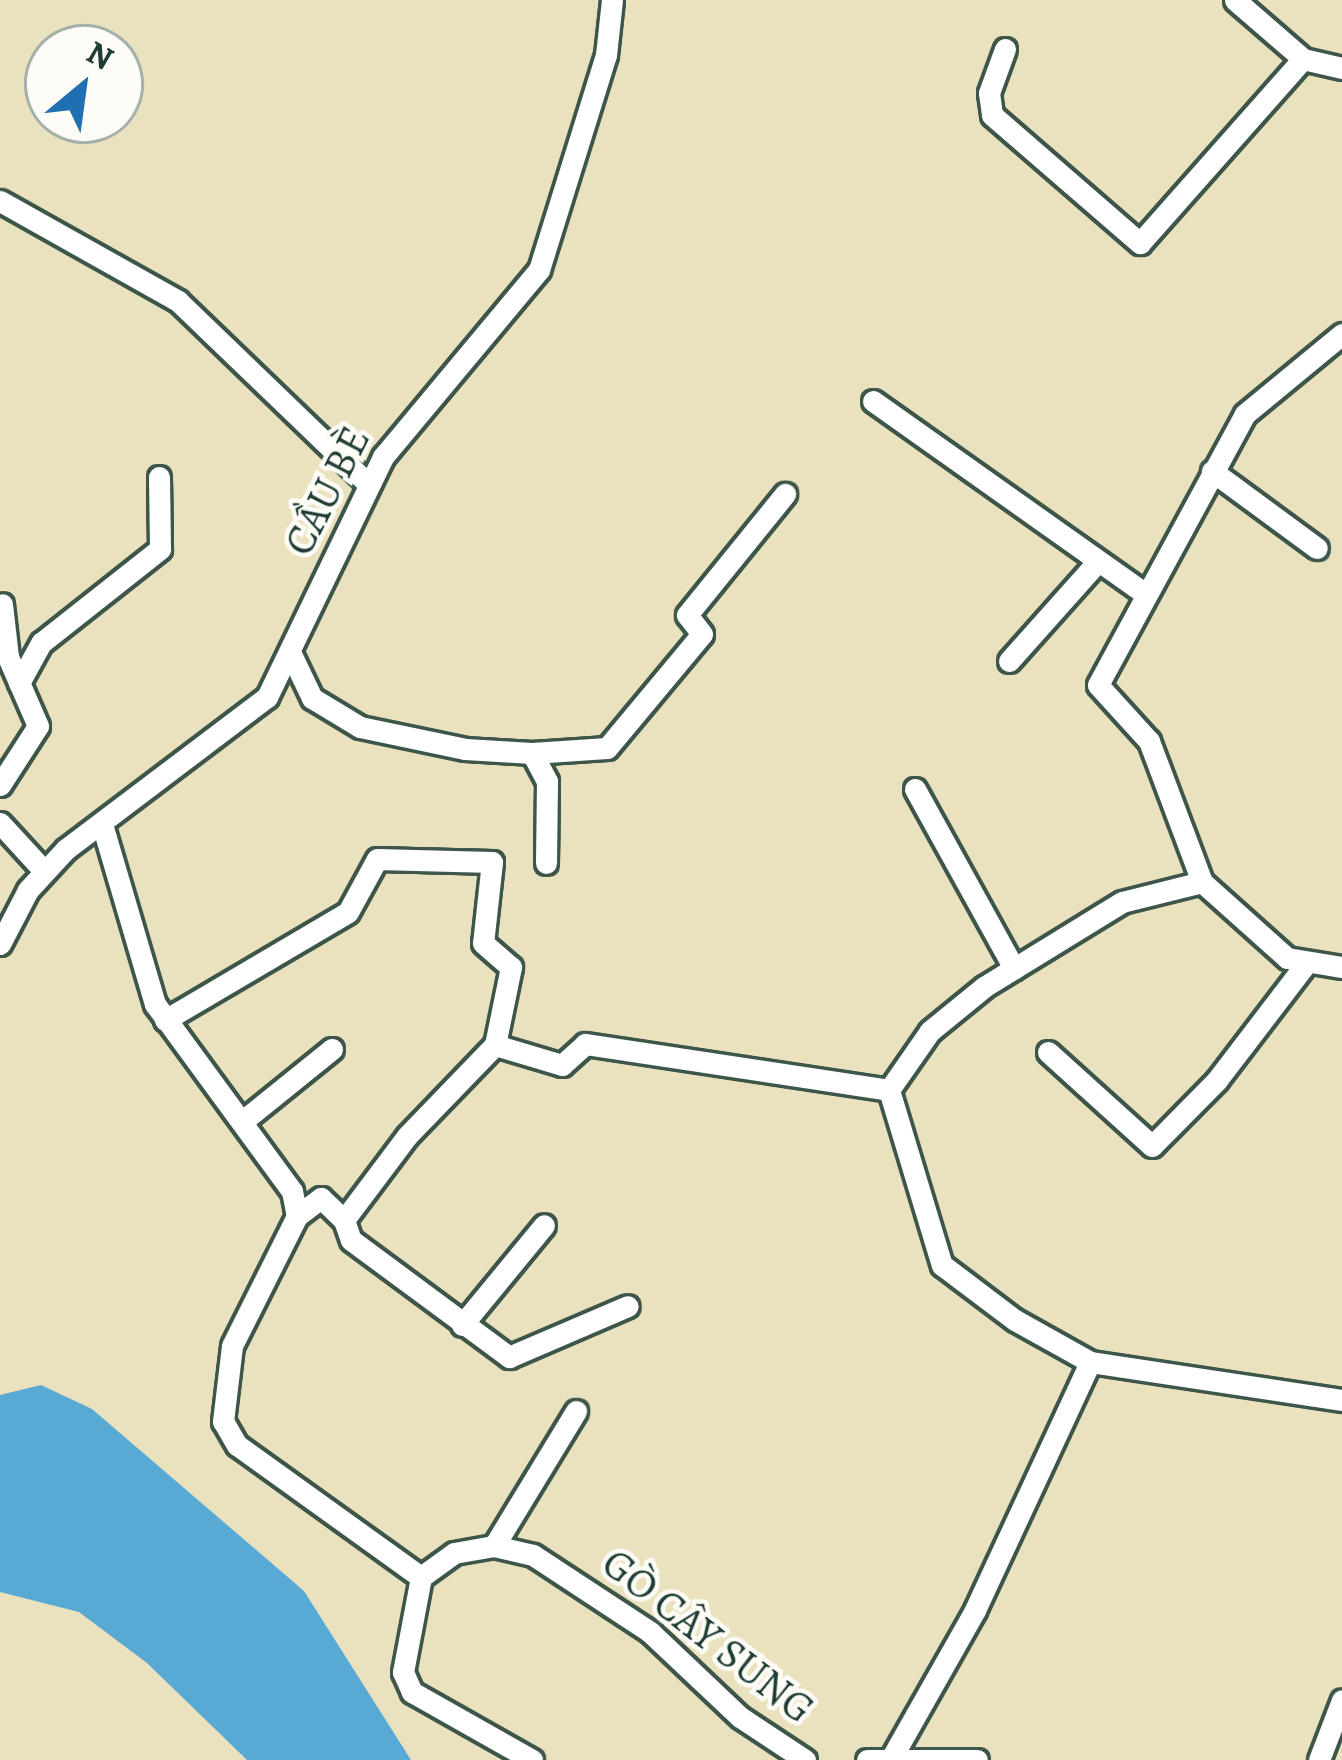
<!DOCTYPE html>
<meta charset="utf-8">
<style>
body{margin:0}
#map{position:relative;width:1342px;height:1760px;overflow:hidden;background:#eae2bf;font-family:Alegreya,serif}
div>[style]{position:absolute}
.water>*{inset:0;background:#58a9d3}
.roads{filter:drop-shadow(3px 0 #3d5649) drop-shadow(-3px 0 #3d5649) drop-shadow(0 3px #3d5649) drop-shadow(0 -3px #3d5649)}
.minor>*{height:21px;margin:-10.5px;padding:0 10.5px;transform-origin:10.5px;border-radius:10.5px;background:#fff}
span{translate:-50% -50%;white-space:nowrap;text-align:center;line-height:1.15;-webkit-text-stroke:9px #fdfcf7;paint-order:stroke}
.street-label{font-size:42px;color:#1f3d34}
.north{position:absolute;left:24px;top:24px;width:120px;height:120px;box-sizing:border-box;background:#fdfcf7;border:3px solid #a4b0a9;border-radius:50%;rotate:29deg;font-size:33px;font-weight:700;line-height:48px;text-align:center;color:#1f3d34}
.north::after{content:'';display:block;margin:auto;width:42px;height:54px;background:#1f6fb2;clip-path:polygon(50% 0,100% 100%,50% 72%,0 100%)}
</style>
<div id="map">
<div class="water">
<i style="clip-path:polygon(41px 1385px,92px 1409px,304px 1591px,411px 1760px,247px 1760px,147px 1663px,79px 1612px,0 1592px,0 1395px)"></i>
</div>
<div class="roads">
<div class="minor">
<i style="left:1235px;top:0;width:90px;rotate:40.9deg"></i>
<i style="left:1303px;top:59px;width:40px;rotate:13deg"></i>
<i style="left:1005px;top:49px;width:47px;rotate:110deg"></i>
<i style="left:989px;top:93px;width:22px;rotate:82deg"></i>
<i style="left:992px;top:115px;width:196px;rotate:40.9deg"></i>
<i style="left:1140px;top:243px;width:246px;rotate:-48.5deg"></i>
<i style="left:0;top:201px;width:204px;rotate:29.3deg"></i>
<i style="left:178px;top:301px;width:265px;rotate:43.9deg"></i>
<i style="left:1342px;top:334px;width:126px;rotate:140.5deg"></i>
<i style="left:1245px;top:414px;width:308px;rotate:118.5deg"></i>
<i style="left:1098px;top:685px;width:76px;rotate:47.7deg"></i>
<i style="left:1149px;top:741px;width:151px;rotate:69.4deg"></i>
<i style="left:1202px;top:882px;width:114px;rotate:41.8deg"></i>
<i style="left:1287px;top:958px;width:56px;rotate:9.3deg"></i>
<i style="left:873px;top:401px;width:332px;rotate:35.3deg"></i>
<i style="left:1212px;top:471px;width:130px;rotate:36.3deg"></i>
<i style="left:291px;top:654px;width:49px;rotate:64.5deg"></i>
<i style="left:312px;top:698px;width:56px;rotate:31.1deg"></i>
<i style="left:360px;top:727px;width:107px;rotate:11.8deg"></i>
<i style="left:465px;top:749px;width:67px;rotate:3.4deg"></i>
<i style="left:532px;top:753px;width:32px;rotate:62deg"></i>
<i style="left:547px;top:781px;width:82px;rotate:90.7deg"></i>
<i style="left:1009px;top:661px;width:134px;rotate:-48.3deg"></i>
<i style="left:19px;top:683px;width:46px;rotate:-61.2deg"></i>
<i style="left:41px;top:643px;width:152px;rotate:-38.3deg"></i>
<i style="left:160px;top:549px;width:72px;rotate:-90.8deg"></i>
<i style="left:532px;top:753px;width:75px;rotate:-3.8deg"></i>
<i style="left:607px;top:748px;width:148px;rotate:-50.2deg"></i>
<i style="left:702px;top:634px;width:24px;rotate:-128deg"></i>
<i style="left:687px;top:615px;width:156px;rotate:-51deg"></i>
<i style="left:0;top:785px;width:70px;rotate:-57.2deg"></i>
<i style="left:38px;top:726px;width:75px;rotate:-113.5deg"></i>
<i style="left:8px;top:657px;width:53px;rotate:-96.5deg"></i>
<i style="left:915px;top:789px;width:205px;rotate:61.1deg"></i>
<i style="left:0;top:823px;width:64px;rotate:47.5deg"></i>
<i style="left:102px;top:824px;width:188px;rotate:73.6deg"></i>
<i style="left:155px;top:1004px;width:232px;rotate:53.8deg"></i>
<i style="left:292px;top:1191px;width:25px;rotate:79deg"></i>
<i style="left:297px;top:1216px;width:145px;rotate:116.6deg"></i>
<i style="left:232px;top:1346px;width:76px;rotate:96.8deg"></i>
<i style="left:223px;top:1421px;width:28px;rotate:60deg"></i>
<i style="left:237px;top:1445px;width:226px;rotate:35.7deg"></i>
<i style="left:421px;top:1577px;width:41px;rotate:-36deg"></i>
<i style="left:454px;top:1553px;width:41px;rotate:-9.9deg"></i>
<i style="left:494px;top:1546px;width:40px;rotate:13deg"></i>
<i style="left:533px;top:1555px;width:140px;rotate:33.3deg"></i>
<i style="left:650px;top:1632px;width:124px;rotate:43.4deg"></i>
<i style="left:740px;top:1717px;width:78px;rotate:33.5deg"></i>
<i style="left:1202px;top:882px;width:82px;rotate:166deg"></i>
<i style="left:1122px;top:902px;width:162px;rotate:148.4deg"></i>
<i style="left:984px;top:987px;width:70px;rotate:140.8deg"></i>
<i style="left:930px;top:1031px;width:72px;rotate:124.8deg"></i>
<i style="left:889px;top:1090px;width:183px;rotate:73.2deg"></i>
<i style="left:942px;top:1265px;width:91px;rotate:37deg"></i>
<i style="left:1015px;top:1320px;width:86px;rotate:29.2deg"></i>
<i style="left:1090px;top:1362px;width:255px;rotate:8.6deg"></i>
<i style="left:0;top:944px;width:61px;rotate:-62.6deg"></i>
<i style="left:28px;top:890px;width:56px;rotate:-47.2deg"></i>
<i style="left:66px;top:849px;width:252px;rotate:-37.1deg"></i>
<i style="left:267px;top:697px;width:267px;rotate:-64.2deg"></i>
<i style="left:383px;top:457px;width:244px;rotate:-50.2deg"></i>
<i style="left:539px;top:270px;width:225px;rotate:-72.7deg"></i>
<i style="left:606px;top:55px;width:55px;rotate:-83.8deg"></i>
<i style="left:165px;top:1020px;width:212px;rotate:-30.5deg"></i>
<i style="left:348px;top:912px;width:60px;rotate:-61.3deg"></i>
<i style="left:377px;top:859px;width:115px;rotate:1.5deg"></i>
<i style="left:492px;top:862px;width:81px;rotate:96.3deg"></i>
<i style="left:483px;top:943px;width:37px;rotate:41deg"></i>
<i style="left:511px;top:967px;width:80px;rotate:101.6deg"></i>
<i style="left:1048px;top:1052px;width:140px;rotate:42.1deg"></i>
<i style="left:1152px;top:1146px;width:93px;rotate:-45.4deg"></i>
<i style="left:1217px;top:1080px;width:145px;rotate:-52.6deg"></i>
<i style="left:244px;top:1120px;width:113px;rotate:-38.9deg"></i>
<i style="left:297px;top:1216px;width:30px;rotate:-37deg"></i>
<i style="left:321px;top:1198px;width:32px;rotate:44deg"></i>
<i style="left:344px;top:1220px;width:105px;rotate:-53.1deg"></i>
<i style="left:407px;top:1136px;width:127px;rotate:-46deg"></i>
<i style="left:495px;top:1045px;width:70px;rotate:16.6deg"></i>
<i style="left:562px;top:1065px;width:31px;rotate:-42deg"></i>
<i style="left:585px;top:1044px;width:307px;rotate:8.6deg"></i>
<i style="left:344px;top:1220px;width:21px;rotate:71deg"></i>
<i style="left:351px;top:1240px;width:197px;rotate:36.5deg"></i>
<i style="left:509px;top:1357px;width:129px;rotate:-23.2deg"></i>
<i style="left:462px;top:1325px;width:129px;rotate:-50.6deg"></i>
<i style="left:494px;top:1546px;width:158px;rotate:-58.7deg"></i>
<i style="left:421px;top:1577px;width:97px;rotate:100.7deg"></i>
<i style="left:403px;top:1672px;width:22px;rotate:66deg"></i>
<i style="left:412px;top:1692px;width:138px;rotate:29.5deg"></i>
<i style="left:892px;top:1757px;width:169px;rotate:-60.5deg"></i>
<i style="left:975px;top:1610px;width:273px;rotate:-65.1deg"></i>
<i style="left:867px;top:1760px;width:110px"></i>
<i style="left:1319px;top:1760px;width:64px;rotate:-69deg"></i>
</div>
</div>
<div class="street-label">
<span style="left:327px;top:491px;rotate:-63deg">CẦU BÈ</span>
<span style="left:708px;top:1636px;rotate:38deg">GÒ CÂY SUNG</span>
</div>
<div class="north">N</div>
</div>
